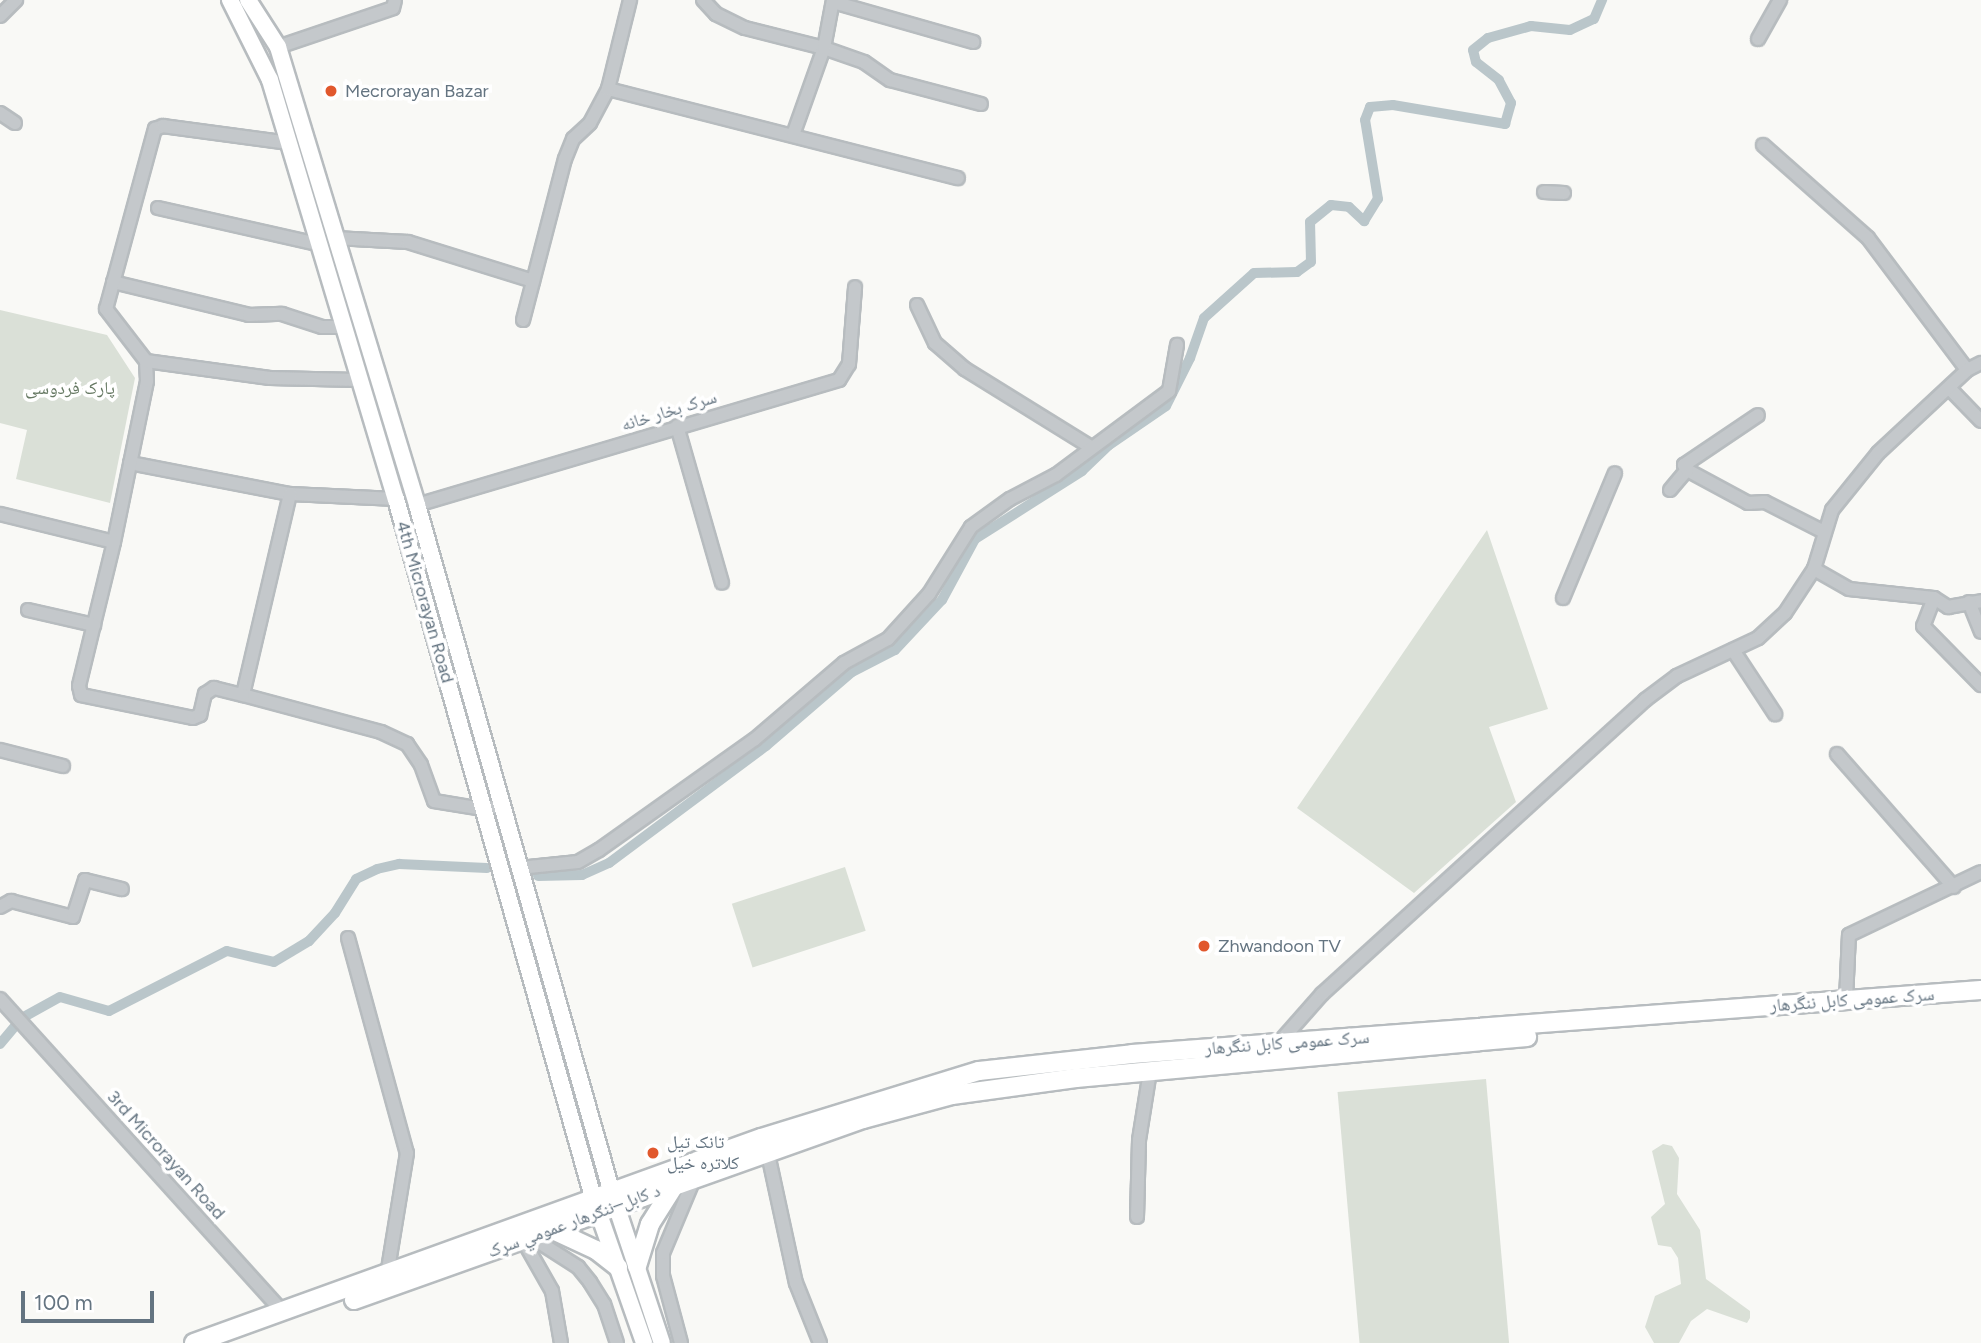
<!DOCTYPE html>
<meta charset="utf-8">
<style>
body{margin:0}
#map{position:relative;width:1981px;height:1343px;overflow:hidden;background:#f9f9f6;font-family:Figtree,"Noto Naskh Arabic",sans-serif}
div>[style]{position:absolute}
.green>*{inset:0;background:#dae0d7;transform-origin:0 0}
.canal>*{height:10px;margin:-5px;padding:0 5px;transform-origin:5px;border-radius:5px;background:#bac6ca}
.roads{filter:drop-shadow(2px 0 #b7bcbf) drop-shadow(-2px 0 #b7bcbf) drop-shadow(0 2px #b7bcbf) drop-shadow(0 -2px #b7bcbf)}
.minor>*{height:12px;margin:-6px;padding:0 6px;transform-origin:6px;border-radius:6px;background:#c4c8cb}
.major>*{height:16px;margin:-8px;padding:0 8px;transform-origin:8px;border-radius:8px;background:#fff}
.highway>*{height:18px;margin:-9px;padding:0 9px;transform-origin:9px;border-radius:9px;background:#fff}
.dots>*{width:19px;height:19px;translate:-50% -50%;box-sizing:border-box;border:4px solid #fff;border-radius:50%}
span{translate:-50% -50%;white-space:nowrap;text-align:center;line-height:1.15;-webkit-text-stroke:7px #fff;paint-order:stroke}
.poi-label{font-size:18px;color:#647481}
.left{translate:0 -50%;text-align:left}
.park-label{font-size:18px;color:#667963}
.street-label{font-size:18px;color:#647481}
.scale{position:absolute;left:21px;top:1291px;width:133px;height:32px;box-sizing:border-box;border:4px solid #647481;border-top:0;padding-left:9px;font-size:21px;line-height:24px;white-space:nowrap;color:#647481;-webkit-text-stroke:5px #fff;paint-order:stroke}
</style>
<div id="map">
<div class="green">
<i style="clip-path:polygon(0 310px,107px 335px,135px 378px,110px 503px,16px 479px,27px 430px,0 423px)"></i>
<i style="clip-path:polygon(1487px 530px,1548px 709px,1489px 727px,1516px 802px,1414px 893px,1297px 808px)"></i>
<i style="left:845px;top:867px;width:67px;height:119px;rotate:72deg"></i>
<i style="left:1486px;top:1079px;width:265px;height:149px;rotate:85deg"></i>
<i style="clip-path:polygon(1663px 1144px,1672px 1146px,1679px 1158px,1677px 1194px,1700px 1230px,1706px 1279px,1750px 1311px,1750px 1318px,1747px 1323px,1707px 1309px,1691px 1321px,1679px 1343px,1654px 1343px,1645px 1327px,1655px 1296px,1681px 1284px,1678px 1258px,1671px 1247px,1658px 1245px,1651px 1217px,1665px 1204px,1652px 1151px)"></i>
</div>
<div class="canal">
<i style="left:538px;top:876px;width:44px;rotate:-1.3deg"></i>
<i style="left:582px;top:875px;width:30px;rotate:-24deg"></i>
<i style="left:609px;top:863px;width:196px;rotate:-36.7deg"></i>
<i style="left:766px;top:746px;width:113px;rotate:-40.7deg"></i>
<i style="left:852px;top:672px;width:48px;rotate:-27.1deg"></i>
<i style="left:895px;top:650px;width:69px;rotate:-46.8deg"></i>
<i style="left:942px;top:600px;width:69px;rotate:-61.6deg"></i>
<i style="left:975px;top:539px;width:127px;rotate:-32.4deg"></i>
<i style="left:1082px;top:471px;width:37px;rotate:-44deg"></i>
<i style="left:1109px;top:445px;width:69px;rotate:-34.4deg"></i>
<i style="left:1166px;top:406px;width:54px;rotate:-63.4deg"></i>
<i style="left:1190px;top:358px;width:42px;rotate:-70.7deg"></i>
<i style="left:1204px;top:318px;width:67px;rotate:-42deg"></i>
<i style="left:1254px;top:273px;width:43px;rotate:-1.3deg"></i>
<i style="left:1297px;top:272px;width:17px;rotate:-36deg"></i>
<i style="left:1311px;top:262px;width:40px;rotate:-91.4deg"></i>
<i style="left:1310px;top:222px;width:27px;rotate:-39deg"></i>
<i style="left:1331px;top:205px;width:18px;rotate:6deg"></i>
<i style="left:1349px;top:207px;width:21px;rotate:43deg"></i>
<i style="left:1364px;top:221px;width:26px;rotate:-58deg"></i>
<i style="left:1378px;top:199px;width:80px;rotate:-99.3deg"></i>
<i style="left:1365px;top:120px;width:14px;rotate:-69deg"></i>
<i style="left:1370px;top:107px;width:23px;rotate:-5deg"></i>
<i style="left:1393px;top:105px;width:114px;rotate:9.6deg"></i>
<i style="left:1505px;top:124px;width:22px;rotate:-74deg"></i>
<i style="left:1511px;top:103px;width:26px;rotate:-118deg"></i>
<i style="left:1499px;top:80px;width:29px;rotate:-142deg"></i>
<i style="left:1476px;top:62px;width:12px;rotate:-104deg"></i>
<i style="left:1473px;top:50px;width:19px;rotate:-39deg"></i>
<i style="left:1488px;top:38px;width:45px;rotate:-15.6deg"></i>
<i style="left:1531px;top:26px;width:39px;rotate:6deg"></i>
<i style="left:1570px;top:30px;width:26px;rotate:-25deg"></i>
<i style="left:1594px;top:19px;width:21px;rotate:-67deg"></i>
<i style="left:0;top:1044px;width:34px;rotate:-50deg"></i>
<i style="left:22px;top:1018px;width:43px;rotate:-28.9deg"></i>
<i style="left:60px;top:997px;width:51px;rotate:15.9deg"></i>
<i style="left:109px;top:1011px;width:132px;rotate:-27deg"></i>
<i style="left:227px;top:951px;width:48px;rotate:13.2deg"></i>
<i style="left:274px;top:962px;width:41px;rotate:-31deg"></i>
<i style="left:309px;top:941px;width:38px;rotate:-47deg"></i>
<i style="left:335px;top:913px;width:40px;rotate:-58deg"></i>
<i style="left:356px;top:879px;width:23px;rotate:-25deg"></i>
<i style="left:377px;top:869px;width:23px;rotate:-13deg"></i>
<i style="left:399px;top:864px;width:88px;rotate:2.6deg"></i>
</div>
<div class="roads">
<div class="minor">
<i style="left:703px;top:0;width:19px;rotate:47deg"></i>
<i style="left:716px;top:14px;width:32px;rotate:26deg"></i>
<i style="left:745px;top:28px;width:81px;rotate:14.2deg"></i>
<i style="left:824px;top:48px;width:42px;rotate:19.3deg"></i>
<i style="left:864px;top:62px;width:32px;rotate:35deg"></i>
<i style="left:890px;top:80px;width:94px;rotate:14.8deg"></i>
<i style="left:833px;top:2px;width:146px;rotate:15.9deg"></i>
<i style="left:0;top:16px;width:23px;rotate:-45deg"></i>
<i style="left:1758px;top:39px;width:45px;rotate:-60.6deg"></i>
<i style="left:278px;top:47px;width:121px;rotate:-18.7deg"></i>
<i style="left:393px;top:8px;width:8px;rotate:-76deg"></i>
<i style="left:608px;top:89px;width:361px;rotate:14.3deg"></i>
<i style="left:0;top:113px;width:18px;rotate:34deg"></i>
<i style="left:793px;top:135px;width:92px;rotate:-70.4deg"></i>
<i style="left:824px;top:48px;width:49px;rotate:-79.4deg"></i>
<i style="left:1763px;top:145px;width:140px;rotate:41.5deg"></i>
<i style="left:1868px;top:238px;width:165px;rotate:53.1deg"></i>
<i style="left:1544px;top:192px;width:20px;rotate:3deg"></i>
<i style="left:158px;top:208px;width:164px;rotate:12.7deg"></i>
<i style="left:335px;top:238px;width:73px;rotate:3.1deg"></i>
<i style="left:408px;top:242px;width:131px;rotate:17.3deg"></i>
<i style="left:113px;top:282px;width:140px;rotate:13.6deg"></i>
<i style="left:249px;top:315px;width:33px;rotate:-2deg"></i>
<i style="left:282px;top:314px;width:42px;rotate:18deg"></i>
<i style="left:322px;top:327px;width:21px"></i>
<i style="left:917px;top:305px;width:42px;rotate:64.7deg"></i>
<i style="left:935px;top:343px;width:40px;rotate:41deg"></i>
<i style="left:965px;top:369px;width:146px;rotate:31.8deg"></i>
<i style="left:523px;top:320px;width:166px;rotate:-75.4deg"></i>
<i style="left:565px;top:159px;width:22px;rotate:-68deg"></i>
<i style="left:573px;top:139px;width:23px;rotate:-43deg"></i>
<i style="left:590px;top:123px;width:38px;rotate:-62deg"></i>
<i style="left:608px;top:89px;width:92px;rotate:-76.1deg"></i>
<i style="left:146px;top:361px;width:66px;rotate:-127.6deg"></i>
<i style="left:106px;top:309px;width:187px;rotate:-74.8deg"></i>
<i style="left:155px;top:129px;width:9px;rotate:-21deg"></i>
<i style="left:163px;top:126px;width:127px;rotate:7.7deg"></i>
<i style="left:1951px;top:390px;width:43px;rotate:45.9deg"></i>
<i style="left:677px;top:426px;width:163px;rotate:74deg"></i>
<i style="left:130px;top:463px;width:163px;rotate:11deg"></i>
<i style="left:290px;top:494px;width:106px;rotate:2.7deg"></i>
<i style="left:1687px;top:470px;width:69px;rotate:28.4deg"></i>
<i style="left:1748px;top:503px;width:17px;rotate:-3deg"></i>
<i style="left:1765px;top:502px;width:66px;rotate:27deg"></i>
<i style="left:1670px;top:490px;width:26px;rotate:-50deg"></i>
<i style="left:1687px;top:470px;width:6px;rotate:-121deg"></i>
<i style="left:1684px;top:465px;width:89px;rotate:-34deg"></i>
<i style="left:290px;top:494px;width:206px;rotate:103.2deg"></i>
<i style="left:243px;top:695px;width:143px;rotate:15deg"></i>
<i style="left:381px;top:732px;width:29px;rotate:25deg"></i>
<i style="left:407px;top:744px;width:25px;rotate:56deg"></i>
<i style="left:421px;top:765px;width:38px;rotate:70deg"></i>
<i style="left:434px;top:801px;width:50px;rotate:9.3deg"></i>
<i style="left:483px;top:809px;width:17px;rotate:-10deg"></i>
<i style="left:417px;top:505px;width:440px;rotate:-16.5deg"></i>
<i style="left:839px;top:380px;width:19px;rotate:-58deg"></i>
<i style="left:849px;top:364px;width:77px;rotate:-85.5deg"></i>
<i style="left:0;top:514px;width:117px;rotate:13.8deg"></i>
<i style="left:114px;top:542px;width:164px;rotate:-78.4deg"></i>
<i style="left:147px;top:381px;width:20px;rotate:-93deg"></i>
<i style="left:146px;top:361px;width:125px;rotate:7.8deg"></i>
<i style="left:270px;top:378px;width:88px;rotate:1.3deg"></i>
<i style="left:114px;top:542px;width:148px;rotate:103.7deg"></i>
<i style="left:79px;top:686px;width:9px;rotate:77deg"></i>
<i style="left:81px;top:695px;width:114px;rotate:11.6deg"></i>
<i style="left:193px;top:718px;width:8px;rotate:-23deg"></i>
<i style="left:200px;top:715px;width:22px;rotate:-77deg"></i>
<i style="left:205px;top:694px;width:11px;rotate:-34deg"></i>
<i style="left:214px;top:688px;width:30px;rotate:14deg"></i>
<i style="left:1814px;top:569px;width:40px;rotate:29.7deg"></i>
<i style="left:1849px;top:589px;width:85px;rotate:6deg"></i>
<i style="left:1934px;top:598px;width:17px;rotate:33deg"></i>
<i style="left:1948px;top:607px;width:34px;rotate:-10deg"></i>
<i style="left:1563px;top:598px;width:135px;rotate:-67.4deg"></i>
<i style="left:1934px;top:598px;width:30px;rotate:111deg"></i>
<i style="left:1923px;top:626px;width:83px;rotate:45.5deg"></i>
<i style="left:1969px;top:602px;width:32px;rotate:68deg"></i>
<i style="left:28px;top:610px;width:68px;rotate:12.8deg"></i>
<i style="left:1733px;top:650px;width:77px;rotate:56.7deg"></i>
<i style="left:0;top:750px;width:65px;rotate:14.3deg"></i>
<i style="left:1837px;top:754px;width:177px;rotate:48.7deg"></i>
<i style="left:519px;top:868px;width:59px;rotate:-5.8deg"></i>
<i style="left:578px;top:862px;width:24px;rotate:-30deg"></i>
<i style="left:599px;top:850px;width:190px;rotate:-35.4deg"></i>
<i style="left:754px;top:740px;width:118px;rotate:-40.5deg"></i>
<i style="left:844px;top:663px;width:50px;rotate:-28.6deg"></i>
<i style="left:888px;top:639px;width:61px;rotate:-47.7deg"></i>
<i style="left:929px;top:594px;width:79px;rotate:-57.9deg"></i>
<i style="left:971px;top:527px;width:48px;rotate:-35.7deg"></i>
<i style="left:1010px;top:499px;width:52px;rotate:-27.6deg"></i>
<i style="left:1056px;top:475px;width:141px;rotate:-36.6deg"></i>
<i style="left:1169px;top:391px;width:47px;rotate:-80.1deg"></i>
<i style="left:0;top:907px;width:13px;rotate:-29deg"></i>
<i style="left:11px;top:901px;width:64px;rotate:14.5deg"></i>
<i style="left:73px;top:917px;width:39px;rotate:-72deg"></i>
<i style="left:85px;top:880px;width:38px;rotate:14deg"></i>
<i style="left:348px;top:938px;width:223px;rotate:74.7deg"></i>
<i style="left:407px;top:1153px;width:124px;rotate:99.3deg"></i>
<i style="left:0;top:999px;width:421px;rotate:47.9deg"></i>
<i style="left:1846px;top:1000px;width:65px;rotate:-87.4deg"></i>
<i style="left:1849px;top:935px;width:146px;rotate:-25.5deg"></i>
<i style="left:1277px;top:1045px;width:68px;rotate:-48.6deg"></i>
<i style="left:1322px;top:994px;width:437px;rotate:-42.3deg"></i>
<i style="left:1645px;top:700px;width:40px;rotate:-37deg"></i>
<i style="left:1677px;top:676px;width:89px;rotate:-25.1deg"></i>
<i style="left:1758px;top:638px;width:37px;rotate:-43deg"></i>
<i style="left:1785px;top:613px;width:53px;rotate:-56.6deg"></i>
<i style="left:1814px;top:569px;width:62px;rotate:-73deg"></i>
<i style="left:1832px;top:510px;width:73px;rotate:-51.1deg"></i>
<i style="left:1878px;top:453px;width:122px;rotate:-43deg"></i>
<i style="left:1967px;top:370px;width:16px;rotate:-27deg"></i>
<i style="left:768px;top:1154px;width:132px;rotate:77.8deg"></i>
<i style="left:796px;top:1283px;width:65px;rotate:68.2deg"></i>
<i style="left:1137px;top:1217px;width:77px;rotate:-88.5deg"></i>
<i style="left:1139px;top:1140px;width:70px;rotate:-80.9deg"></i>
<i style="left:531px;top:1237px;width:56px;rotate:32.6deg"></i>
<i style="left:578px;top:1267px;width:19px;rotate:51deg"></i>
<i style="left:590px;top:1282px;width:26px;rotate:58deg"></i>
<i style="left:604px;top:1304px;width:41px;rotate:71.6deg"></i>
<i style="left:523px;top:1240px;width:59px;rotate:60.4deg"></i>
<i style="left:552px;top:1291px;width:53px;rotate:80.2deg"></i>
<i style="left:681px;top:1343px;width:69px;rotate:-105deg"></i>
<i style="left:663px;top:1276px;width:23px;rotate:-90deg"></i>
<i style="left:663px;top:1253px;width:80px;rotate:-67.3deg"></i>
</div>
<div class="major">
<i style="left:230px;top:0;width:89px;rotate:63.4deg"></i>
<i style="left:270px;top:80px;width:438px;rotate:73.3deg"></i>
<i style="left:396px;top:499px;width:725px;rotate:74.24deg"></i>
<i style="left:593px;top:1197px;width:155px;rotate:70.7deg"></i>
<i style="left:248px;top:0;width:56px;rotate:57.4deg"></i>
<i style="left:278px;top:47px;width:479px;rotate:73.1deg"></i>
<i style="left:417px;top:505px;width:712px;rotate:74.19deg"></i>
<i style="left:611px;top:1190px;width:161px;rotate:71.6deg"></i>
</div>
<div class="highway">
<i style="left:551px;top:1229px;width:50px;rotate:25deg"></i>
<i style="left:596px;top:1250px;width:28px;rotate:38deg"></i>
<i style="left:637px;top:1266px;width:44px;rotate:-72.8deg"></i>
<i style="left:650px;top:1224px;width:45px;rotate:-57.7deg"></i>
<i style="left:354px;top:1300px;width:540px;rotate:-19.58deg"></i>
<i style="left:863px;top:1119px;width:92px;rotate:-15.1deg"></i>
<i style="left:952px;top:1095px;width:125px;rotate:-7.8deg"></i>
<i style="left:1076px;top:1078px;width:453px;rotate:-5.2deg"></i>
<i style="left:194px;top:1343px;width:603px;rotate:-19.88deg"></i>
<i style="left:761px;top:1138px;width:228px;rotate:-17.1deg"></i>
<i style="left:979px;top:1071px;width:154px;rotate:-6.3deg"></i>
<i style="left:1132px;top:1054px;width:851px;rotate:-4.31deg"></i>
</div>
</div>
<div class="dots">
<i style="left:331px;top:91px;background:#e1582d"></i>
<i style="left:1204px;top:946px;background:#e1582d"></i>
<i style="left:653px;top:1153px;background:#e1582d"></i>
</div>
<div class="poi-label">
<span class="left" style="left:345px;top:91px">Mecrorayan Bazar</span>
<span class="left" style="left:1218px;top:946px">Zhwandoon TV</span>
<span class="left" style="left:667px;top:1153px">تانک تیل<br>کلاتره خیل</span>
</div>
<div class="park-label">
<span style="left:70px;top:388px">پارک فردوسی</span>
</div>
<div class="street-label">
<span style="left:669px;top:411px;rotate:-17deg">سرک بخار خانه</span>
<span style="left:425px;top:602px;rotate:74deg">4th Microrayan Road</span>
<span style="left:1852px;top:1000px;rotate:-4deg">سرک عمومی کابل ننگرهار</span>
<span style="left:1287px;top:1043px;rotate:-4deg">سرک عمومی کابل ننگرهار</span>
<span style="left:166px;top:1155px;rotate:48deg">3rd Microrayan Road</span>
<span style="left:574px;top:1221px;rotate:-20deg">د کابل–ننګرهار عمومي سړک</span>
</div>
<div class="scale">100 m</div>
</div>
